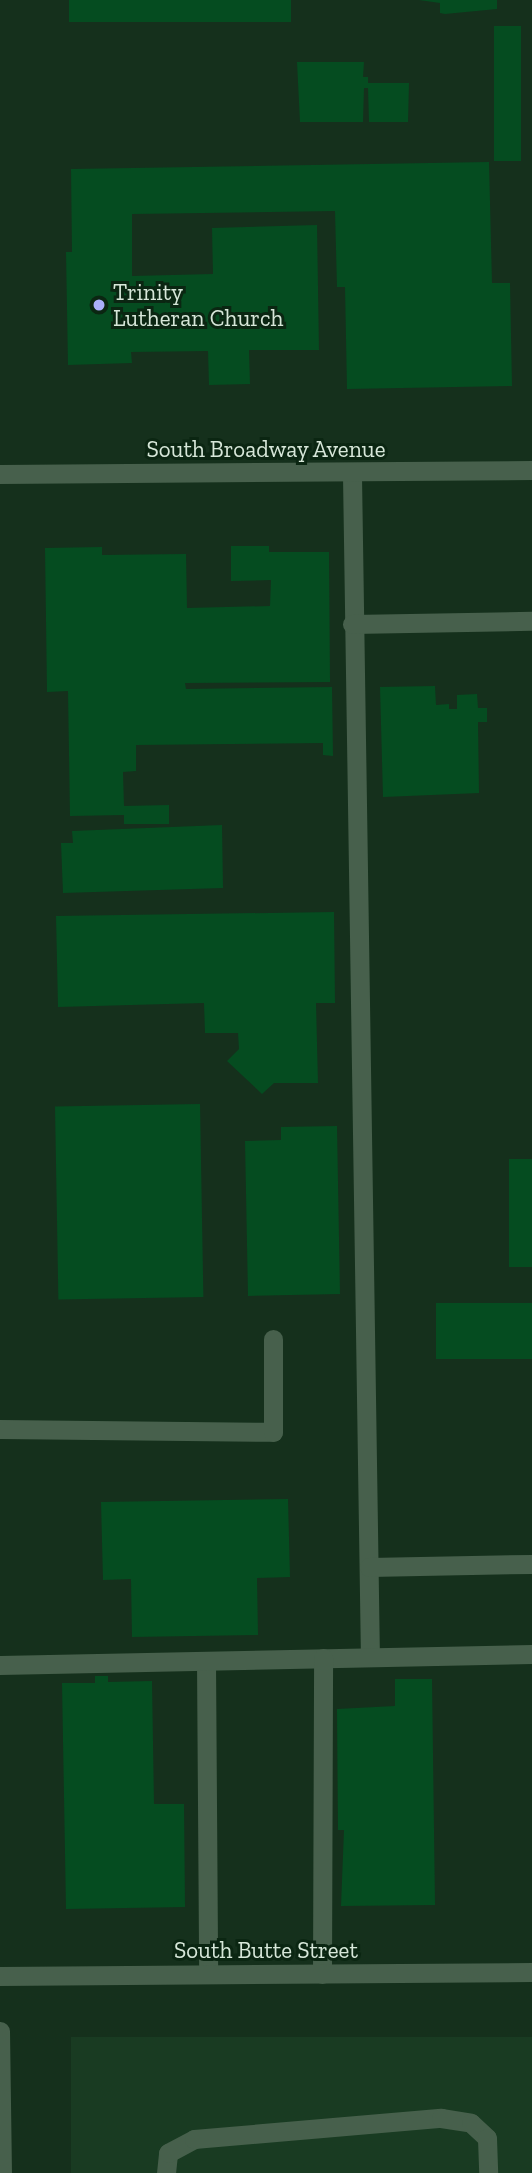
<!DOCTYPE html>
<style>
body{margin:0}
#map{position:relative;width:532px;height:2173px;overflow:hidden;background:#15301c;font-family:"Zilla Slab",serif}
div>[style]{position:absolute}
.built>*{inset:0;background:#193b22;transform-origin:0 0}
.building>*{inset:0;background:#054c20;transform-origin:0 0}
.service>*{height:19px;margin:-9.5px;padding:0 9.5px;transform-origin:9.5px;border-radius:9.5px;background:#47604c}
.minor>*{height:19px;margin:-9.5px;padding:0 9.5px;transform-origin:9.5px;border-radius:9.5px;background:#47604c}
.tertiary>*{height:19px;margin:-9.5px;padding:0 9.5px;transform-origin:9.5px;border-radius:9.5px;background:#47604c}
.dots>*{width:19px;height:19px;translate:-50% -50%;box-sizing:border-box;border:4px solid #0b2612;border-radius:50%}
span{translate:-50% -50%;white-space:nowrap;text-align:center;line-height:1.15;-webkit-text-stroke:6px #0b2612;paint-order:stroke}
.poi-label{font-size:23px;color:#d7e7d9}
.left{translate:0 -50%;text-align:left}
.street-label{font-size:23px;color:#d7e7d9}
</style>
<div id="map">
<div class="built">
<i style="left:532px;top:2037px;width:136px;height:461px;rotate:90deg"></i>
</div>
<div class="building">
<i style="left:69px;top:0;width:222px;height:22px"></i>
<i style="clip-path:polygon(419px 0,497px 0,497px 9px,445px 14px,440px 13px,440px 3px)"></i>
<i style="left:521px;top:26px;width:135px;height:27px;rotate:90deg"></i>
<i style="clip-path:polygon(297px 62px,364px 62px,363px 77px,368px 77px,368px 83px,409px 83px,408px 122px,369px 122px,368px 88px,364px 88px,363px 122px,300px 122px)"></i>
<i style="clip-path:polygon(489px 162px,492px 283px,510px 283px,512px 386px,347px 389px,345px 287px,337px 287px,335px 211px,132px 214px,132px 276px,213px 274px,212px 228px,317px 225px,319px 350px,249px 350px,250px 384px,209px 385px,208px 351px,131px 352px,132px 363px,68px 365px,66px 252px,72px 252px,71px 169px)"></i>
<i style="clip-path:polygon(231px 546px,269px 546px,269px 552px,329px 552px,330px 682px,185px 683px,186px 689px,332px 687px,333px 756px,323px 755px,323px 743px,136px 745px,136px 771px,123px 772px,124px 806px,169px 805px,169px 824px,124px 824px,124px 815px,70px 816px,68px 691px,47px 692px,45px 548px,102px 547px,102px 555px,186px 554px,187px 608px,270px 606px,271px 580px,231px 581px)"></i>
<i style="clip-path:polygon(435px 686px,436px 705px,449px 704px,449px 709px,457px 709px,457px 695px,477px 694px,478px 708px,487px 708px,487px 722px,478px 722px,479px 793px,383px 797px,380px 687px)"></i>
<i style="clip-path:polygon(222px 825px,223px 888px,63px 893px,61px 843px,73px 843px,72px 831px)"></i>
<i style="clip-path:polygon(334px 912px,335px 1003px,316px 1003px,318px 1083px,274px 1083px,262px 1094px,227px 1061px,239px 1049px,238px 1033px,205px 1033px,204px 1003px,58px 1007px,56px 916px)"></i>
<i style="left:200px;top:1104px;width:193px;height:145px;rotate:89deg"></i>
<i style="clip-path:polygon(337px 1126px,340px 1294px,248px 1296px,245px 1141px,281px 1140px,281px 1127px)"></i>
<i style="left:509px;top:1159px;width:23px;height:108px"></i>
<i style="left:532px;top:1303px;width:56px;height:96px;rotate:90deg"></i>
<i style="clip-path:polygon(288px 1499px,290px 1577px,257px 1578px,258px 1635px,132px 1637px,131px 1579px,103px 1580px,101px 1502px)"></i>
<i style="clip-path:polygon(95px 1676px,108px 1676px,108px 1682px,152px 1681px,154px 1804px,184px 1804px,185px 1907px,66px 1909px,62px 1683px,95px 1683px)"></i>
<i style="clip-path:polygon(395px 1679px,432px 1679px,435px 1905px,341px 1906px,344px 1830px,338px 1830px,337px 1709px,395px 1706px)"></i>
</div>
<div class="service">
<i style="left:352px;top:475px;width:1182px;rotate:89.13deg"></i>
<i style="left:352px;top:624px;width:180px;rotate:-1deg"></i>
<i style="left:0;top:1429px;width:273px;rotate:0.6deg"></i>
<i style="left:273px;top:1432px;width:93px;rotate:-90deg"></i>
<i style="left:369px;top:1567px;width:163px;rotate:-1.1deg"></i>
<i style="left:206px;top:1661px;width:313px;rotate:89.6deg"></i>
<i style="left:0;top:1665px;width:532px;rotate:-1.18deg"></i>
<i style="left:322px;top:1974px;width:316px;rotate:-89.8deg"></i>
<i style="left:166px;top:2173px;width:20px;rotate:-84deg"></i>
<i style="left:168px;top:2153px;width:30px;rotate:-28deg"></i>
<i style="left:194px;top:2139px;width:248px;rotate:-4.9deg"></i>
<i style="left:441px;top:2118px;width:30px;rotate:9deg"></i>
<i style="left:471px;top:2123px;width:22px;rotate:43deg"></i>
<i style="left:487px;top:2138px;width:35px;rotate:88deg"></i>
</div>
<div class="minor">
<i style="left:0;top:474px;width:532px;rotate:-0.43deg"></i>
<i style="left:0;top:1976px;width:532px;rotate:-0.43deg"></i>
</div>
<div class="tertiary">
<i style="left:0;top:2031px;width:142px;rotate:89.2deg"></i>
</div>
<div class="dots">
<i style="left:99px;top:305px;background:#abaffb"></i>
</div>
<div class="poi-label">
<span class="left" style="left:113px;top:305px">Trinity<br>Lutheran Church</span>
</div>
<div class="street-label">
<span style="left:266px;top:449px">South Broadway Avenue</span>
<span style="left:266px;top:1950px">South Butte Street</span>
</div>
</div>
